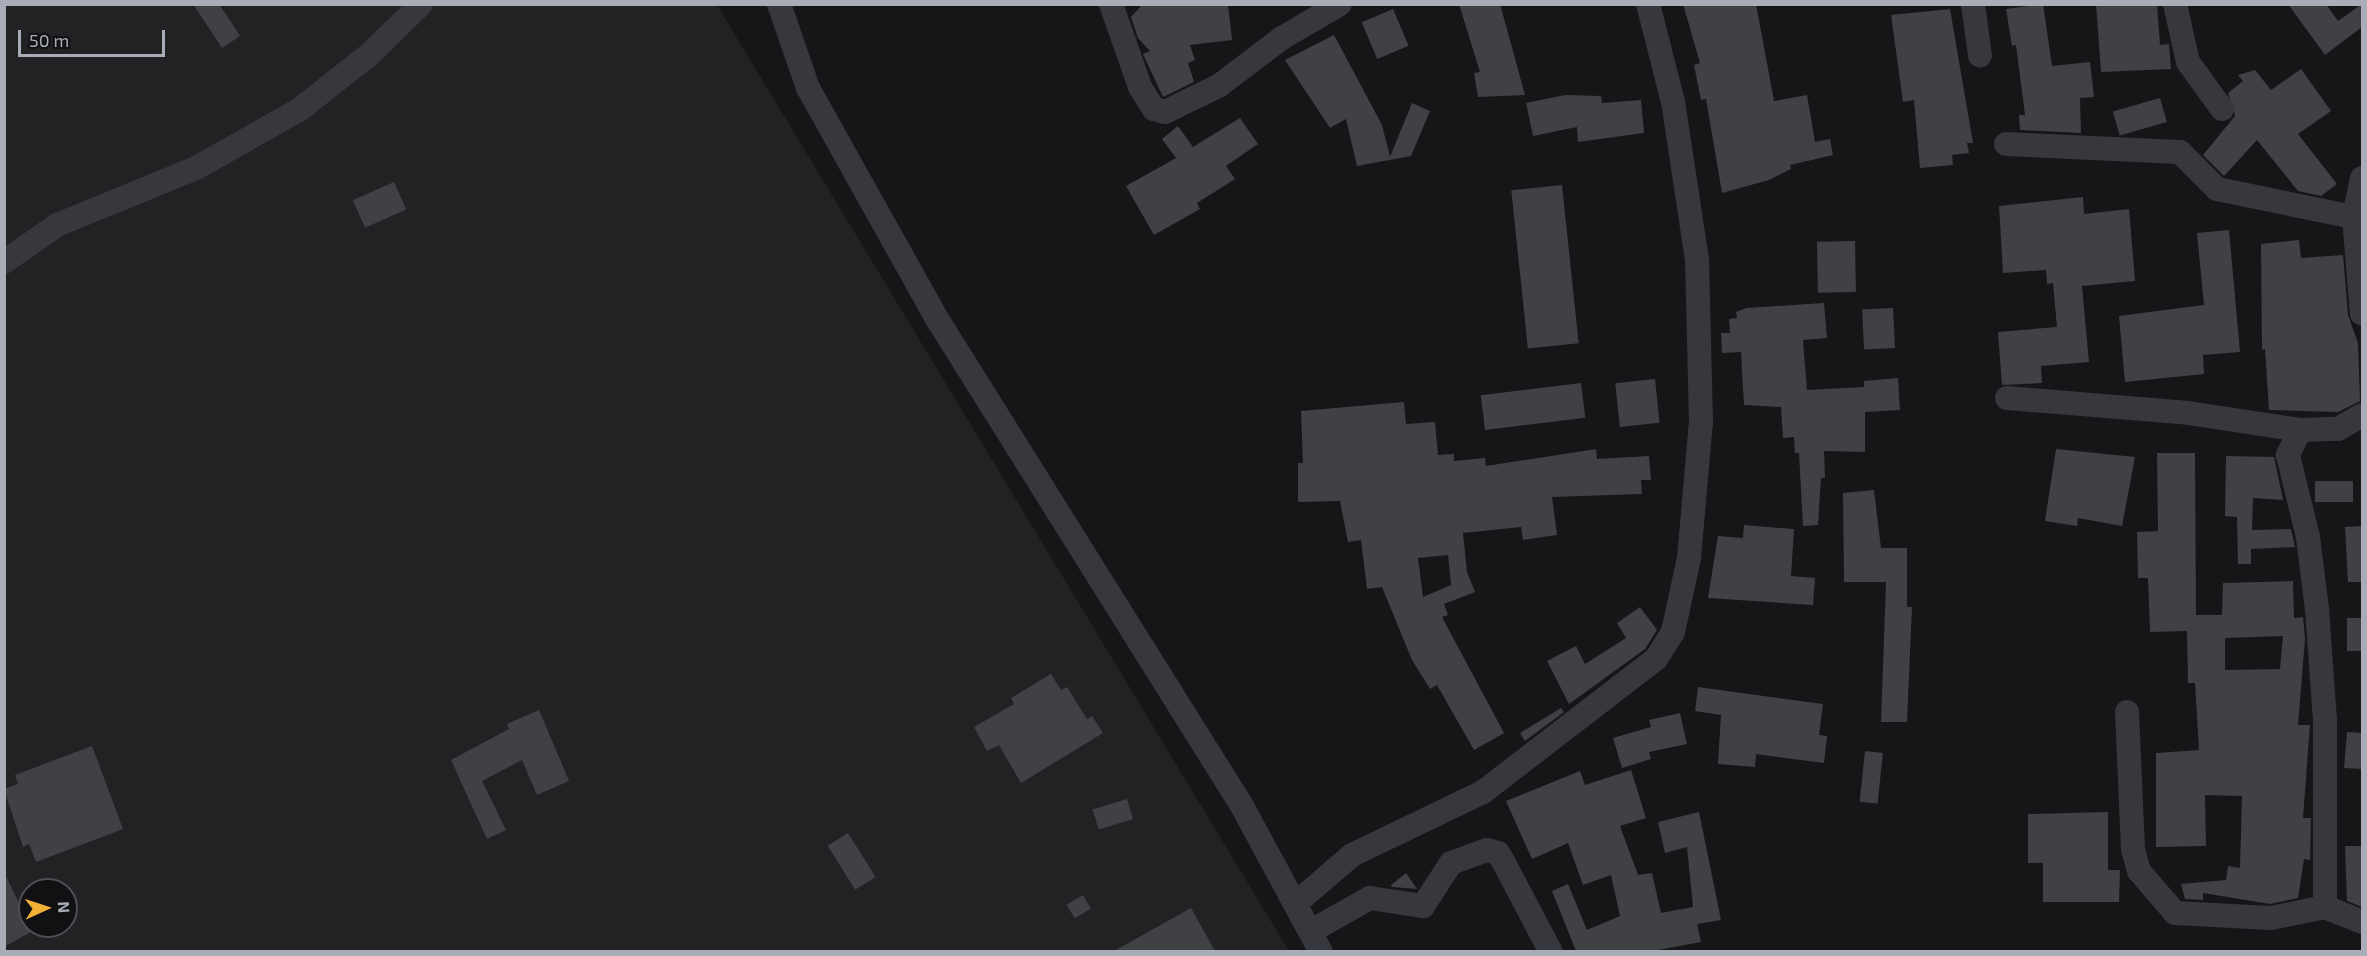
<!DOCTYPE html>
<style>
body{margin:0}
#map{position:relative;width:2367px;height:956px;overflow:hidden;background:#161618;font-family:"Exo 2",sans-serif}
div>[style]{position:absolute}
.built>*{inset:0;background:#222225}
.building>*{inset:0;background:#404145;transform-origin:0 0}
.minor>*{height:24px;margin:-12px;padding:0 12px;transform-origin:12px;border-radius:12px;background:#37383d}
span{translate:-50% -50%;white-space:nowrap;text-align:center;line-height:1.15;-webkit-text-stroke:6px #111113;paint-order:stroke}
.frame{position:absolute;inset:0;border:6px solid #a8adb8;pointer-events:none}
.north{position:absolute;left:18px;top:878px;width:60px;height:60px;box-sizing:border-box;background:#111113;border:2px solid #4d4f55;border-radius:50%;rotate:87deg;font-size:16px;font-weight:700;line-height:24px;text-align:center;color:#a8adb8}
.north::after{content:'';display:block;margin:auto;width:21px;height:27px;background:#f2b134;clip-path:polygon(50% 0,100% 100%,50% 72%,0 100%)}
.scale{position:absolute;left:18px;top:30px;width:147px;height:27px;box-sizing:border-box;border:3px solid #a8adb8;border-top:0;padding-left:8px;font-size:18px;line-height:21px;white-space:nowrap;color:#a8adb8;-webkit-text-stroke:4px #111113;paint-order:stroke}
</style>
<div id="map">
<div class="built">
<i style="clip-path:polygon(evenodd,5px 4px,717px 5px,1289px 951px,5px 952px,5px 4px,30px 890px,66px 890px,66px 926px,30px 926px,30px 890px)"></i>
</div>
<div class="building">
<i style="clip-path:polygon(193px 4px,219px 4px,240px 36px,222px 48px)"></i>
<i style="clip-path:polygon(1143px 4px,1228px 4px,1232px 40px,1190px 45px,1195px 60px,1188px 63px,1194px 82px,1163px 97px,1143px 54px,1150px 51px,1138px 38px,1131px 17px)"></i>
<i style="clip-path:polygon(1459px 4px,1500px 4px,1525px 95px,1478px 97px,1474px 73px,1480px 72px)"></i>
<i style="clip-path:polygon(1683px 4px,1756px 4px,1774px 101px,1807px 95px,1815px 142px,1830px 139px,1833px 155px,1790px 165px,1791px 169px,1769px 180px,1722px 193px,1706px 99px,1701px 100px,1694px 65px,1700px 63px)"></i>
<i style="clip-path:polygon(2043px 4px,2052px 66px,2090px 62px,2094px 97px,2080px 98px,2081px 133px,2020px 130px,2019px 115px,2025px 115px,2016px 45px,2012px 46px,2006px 9px)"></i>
<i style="clip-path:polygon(2096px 4px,2157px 4px,2160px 45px,2169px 44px,2171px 69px,2101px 72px)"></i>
<i style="clip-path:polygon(2288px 4px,2326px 4px,2338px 21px,2362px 4px,2362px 27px,2325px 55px)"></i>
<i style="left:1393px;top:9px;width:40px;height:34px;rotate:67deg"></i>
<i style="clip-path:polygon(1950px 9px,1973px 143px,1967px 143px,1969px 153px,1952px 155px,1953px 165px,1920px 168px,1914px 100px,1903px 102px,1891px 15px)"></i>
<i style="clip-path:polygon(1334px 35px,1382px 125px,1390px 157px,1412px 103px,1430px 111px,1411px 156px,1357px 166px,1346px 119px,1330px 128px,1285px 60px)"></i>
<i style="clip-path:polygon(2301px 69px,2331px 111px,2298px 134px,2337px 184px,2321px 196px,2298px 191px,2257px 140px,2224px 176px,2203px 155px,2235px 116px,2228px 93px,2243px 81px,2238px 75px,2255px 70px,2271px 90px)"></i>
<i style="clip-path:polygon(1565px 95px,1601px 96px,1602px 103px,1641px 100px,1644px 133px,1578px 142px,1577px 127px,1533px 136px,1526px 103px)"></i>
<i style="left:2160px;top:98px;width:25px;height:49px;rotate:74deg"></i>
<i style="clip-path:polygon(1240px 118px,1258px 144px,1226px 166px,1235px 179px,1197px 203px,1200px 209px,1154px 235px,1126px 186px,1176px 158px,1162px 139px,1178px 126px,1193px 147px)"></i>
<i style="left:394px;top:182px;width:30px;height:45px;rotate:66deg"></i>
<i style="left:1562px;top:185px;width:159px;height:51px;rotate:84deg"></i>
<i style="clip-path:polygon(2083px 197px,2084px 214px,2129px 209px,2135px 281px,2082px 286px,2089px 362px,2041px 366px,2042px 383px,2002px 385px,1998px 332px,2057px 327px,2053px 283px,2047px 284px,2046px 270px,2003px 273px,1999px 206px)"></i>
<i style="clip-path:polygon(2229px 230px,2240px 352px,2203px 355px,2204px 374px,2125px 382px,2119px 316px,2204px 305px,2197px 233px)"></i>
<i style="clip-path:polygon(2299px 240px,2301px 258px,2343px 255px,2348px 315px,2358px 343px,2360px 401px,2338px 412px,2269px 410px,2265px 349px,2262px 350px,2261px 244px)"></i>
<i style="left:1855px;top:241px;width:51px;height:38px;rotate:89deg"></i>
<i style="clip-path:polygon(1824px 303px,1827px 338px,1803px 340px,1807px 390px,1864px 387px,1864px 381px,1898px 378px,1900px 410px,1865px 412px,1865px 452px,1824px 451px,1825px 478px,1821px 478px,1818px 525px,1803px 526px,1799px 453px,1795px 453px,1794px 437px,1783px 438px,1781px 407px,1744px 405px,1741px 352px,1722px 353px,1721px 333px,1730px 333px,1729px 319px,1737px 318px,1736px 312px,1747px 308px)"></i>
<i style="left:1893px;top:308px;width:40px;height:31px;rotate:87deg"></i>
<i style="left:1655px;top:379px;width:44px;height:40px;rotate:84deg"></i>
<i style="left:1581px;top:383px;width:35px;height:101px;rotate:83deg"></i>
<i style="clip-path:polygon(evenodd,1404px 402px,1406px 424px,1435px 422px,1438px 455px,1454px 454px,1454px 461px,1485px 458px,1486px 466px,1596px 449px,1597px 459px,1649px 456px,1651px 480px,1641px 480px,1642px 494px,1552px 497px,1557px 535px,1523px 540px,1521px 527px,1463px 533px,1467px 572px,1475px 592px,1444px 604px,1448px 615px,1442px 617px,1504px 733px,1474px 750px,1437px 685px,1430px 689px,1412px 660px,1382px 587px,1367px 589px,1361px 540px,1348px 542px,1340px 501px,1298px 502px,1298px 463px,1303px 463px,1301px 411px,1404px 402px,1448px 555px,1451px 585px,1423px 597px,1418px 558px,1448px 555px)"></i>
<i style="clip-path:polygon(2056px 449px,2135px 457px,2122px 526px,2078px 518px,2077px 526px,2045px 521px)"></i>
<i style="clip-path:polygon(evenodd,2157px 453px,2195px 453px,2196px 615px,2222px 615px,2223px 583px,2293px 581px,2294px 618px,2303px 617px,2305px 639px,2298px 725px,2310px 725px,2303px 818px,2311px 818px,2310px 860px,2304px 859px,2298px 898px,2270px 904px,2203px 893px,2203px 900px,2185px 899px,2181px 884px,2226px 880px,2228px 866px,2240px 868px,2242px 796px,2205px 795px,2206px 846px,2156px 847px,2156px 753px,2199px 750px,2195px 683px,2188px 683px,2187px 631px,2150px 632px,2148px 578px,2138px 578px,2137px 532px,2158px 531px,2157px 453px,2283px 636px,2280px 669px,2225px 670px,2225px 638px,2283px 636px)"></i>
<i style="clip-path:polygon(2226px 456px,2274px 457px,2283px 500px,2253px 498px,2252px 530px,2291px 529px,2295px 547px,2251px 549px,2251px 564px,2238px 564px,2237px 517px,2225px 516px)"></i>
<i style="left:2353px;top:481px;width:21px;height:38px;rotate:90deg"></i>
<i style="clip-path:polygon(1874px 490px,1881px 548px,1907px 548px,1907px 607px,1912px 607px,1907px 722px,1881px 722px,1886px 582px,1844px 582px,1843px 493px)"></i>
<i style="clip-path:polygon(1744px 525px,1794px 529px,1791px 576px,1815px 578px,1813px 605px,1708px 598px,1718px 536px,1743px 538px)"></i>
<i style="clip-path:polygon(2362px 526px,2362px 582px,2348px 582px,2345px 527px)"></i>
<i style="clip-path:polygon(1640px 607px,1657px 630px,1645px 649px,1569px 704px,1547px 661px,1576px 646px,1585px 664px,1626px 638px,1617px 623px)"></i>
<i style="left:2347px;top:618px;width:15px;height:33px"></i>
<i style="clip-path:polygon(1051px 674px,1061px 690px,1067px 687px,1087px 719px,1092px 716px,1103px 733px,1021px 783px,999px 745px,987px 751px,974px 727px,1014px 704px,1011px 698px)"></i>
<i style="clip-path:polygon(1698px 687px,1823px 704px,1819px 735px,1827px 736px,1824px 763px,1756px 754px,1755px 767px,1718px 764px,1721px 715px,1695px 711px)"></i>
<i style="clip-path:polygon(1561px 708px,1564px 712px,1525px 741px,1520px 733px)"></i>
<i style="clip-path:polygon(539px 710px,569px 781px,537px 795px,522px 760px,482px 781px,506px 830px,487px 839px,451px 760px,509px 729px,507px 724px)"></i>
<i style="clip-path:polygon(1680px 713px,1687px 744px,1649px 752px,1651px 759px,1622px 768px,1613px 738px,1651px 727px,1649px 720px)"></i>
<i style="clip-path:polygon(2347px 732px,2362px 733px,2362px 769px,2344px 768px)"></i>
<i style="clip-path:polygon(92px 746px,123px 829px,36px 862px,29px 844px,23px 847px,4px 789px,18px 784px,15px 775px)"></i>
<i style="left:1865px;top:751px;width:18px;height:51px;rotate:6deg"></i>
<i style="clip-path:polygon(1631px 770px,1646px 818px,1620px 826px,1638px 875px,1652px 873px,1661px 913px,1693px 907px,1687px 847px,1665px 853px,1658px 822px,1699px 812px,1721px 920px,1697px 924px,1701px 942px,1653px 951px,1576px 951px,1552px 891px,1568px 884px,1587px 930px,1620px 916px,1611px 875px,1583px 885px,1568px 843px,1532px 859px,1506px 801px,1580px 771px,1585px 785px)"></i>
<i style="left:1127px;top:799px;width:21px;height:36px;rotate:73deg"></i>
<i style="clip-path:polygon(2108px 812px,2108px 870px,2120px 870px,2119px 902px,2043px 902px,2043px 863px,2028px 863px,2028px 814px)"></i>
<i style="left:848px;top:833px;width:52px;height:24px;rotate:58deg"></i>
<i style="clip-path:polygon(2345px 846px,2362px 846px,2362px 907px,2347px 901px)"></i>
<i style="clip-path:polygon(4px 872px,30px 926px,36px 929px,4px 947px)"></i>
<i style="clip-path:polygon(1406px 873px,1417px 889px,1392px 887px,1391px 885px)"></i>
<i style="left:1083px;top:895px;width:16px;height:19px;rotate:60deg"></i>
<i style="clip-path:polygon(1191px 908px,1215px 951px,1114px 951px)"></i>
</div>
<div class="minor">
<i style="left:779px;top:4px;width:89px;rotate:71deg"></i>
<i style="left:808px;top:88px;width:268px;rotate:60.8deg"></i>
<i style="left:939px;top:322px;width:571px;rotate:57.95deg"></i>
<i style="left:1242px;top:806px;width:166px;rotate:61.6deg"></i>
<i style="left:1111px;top:4px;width:88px;rotate:70.7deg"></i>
<i style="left:1140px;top:87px;width:26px;rotate:58deg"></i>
<i style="left:1154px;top:109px;width:11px;rotate:15deg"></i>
<i style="left:1165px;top:112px;width:61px;rotate:-26.1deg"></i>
<i style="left:1220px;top:85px;width:78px;rotate:-37.2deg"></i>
<i style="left:1282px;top:38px;width:67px;rotate:-30.4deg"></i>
<i style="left:1973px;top:4px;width:52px;rotate:82.3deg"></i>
<i style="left:2175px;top:4px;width:59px;rotate:77.4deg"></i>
<i style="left:2188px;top:62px;width:58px;rotate:54.1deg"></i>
<i style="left:2006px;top:144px;width:174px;rotate:2.6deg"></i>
<i style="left:2180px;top:152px;width:52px;rotate:45deg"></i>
<i style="left:2217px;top:189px;width:140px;rotate:11.6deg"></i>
<i style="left:2362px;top:178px;width:40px;rotate:102deg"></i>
<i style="left:2354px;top:217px;width:97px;rotate:85.3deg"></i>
<i style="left:4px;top:262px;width:65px;rotate:-34.9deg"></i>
<i style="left:57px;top:225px;width:150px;rotate:-22.3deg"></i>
<i style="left:196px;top:168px;width:118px;rotate:-29.4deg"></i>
<i style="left:299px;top:110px;width:90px;rotate:-38.3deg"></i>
<i style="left:370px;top:54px;width:71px;rotate:-44.4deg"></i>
<i style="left:2007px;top:398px;width:182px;rotate:4.7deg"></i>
<i style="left:2188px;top:413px;width:113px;rotate:8.6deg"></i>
<i style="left:2300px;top:430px;width:38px;rotate:-2deg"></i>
<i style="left:2338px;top:429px;width:28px;rotate:-30deg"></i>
<i style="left:2300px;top:430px;width:28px;rotate:116deg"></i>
<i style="left:2288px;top:455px;width:84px;rotate:76.3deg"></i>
<i style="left:2308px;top:537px;width:73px;rotate:82.9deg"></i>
<i style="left:2317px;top:609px;width:112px;rotate:85.9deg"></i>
<i style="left:2325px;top:721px;width:186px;rotate:90deg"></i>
<i style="left:2127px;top:712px;width:137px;rotate:87.5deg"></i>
<i style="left:2133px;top:849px;width:23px;rotate:75deg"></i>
<i style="left:2139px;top:871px;width:55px;rotate:49.4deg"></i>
<i style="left:2175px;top:913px;width:96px;rotate:3deg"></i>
<i style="left:2271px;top:918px;width:55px;rotate:-11.5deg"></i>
<i style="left:2325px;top:907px;width:40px;rotate:22deg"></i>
<i style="left:1295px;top:904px;width:75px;rotate:-40.7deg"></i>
<i style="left:1352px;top:855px;width:145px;rotate:-25.7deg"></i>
<i style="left:1483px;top:792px;width:218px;rotate:-37.6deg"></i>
<i style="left:1656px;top:659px;width:32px;rotate:-58deg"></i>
<i style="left:1673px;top:632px;width:76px;rotate:-77.8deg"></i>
<i style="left:1689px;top:558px;width:137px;rotate:-85deg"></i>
<i style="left:1701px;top:422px;width:162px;rotate:-91.4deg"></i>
<i style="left:1697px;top:260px;width:160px;rotate:-98.6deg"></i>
<i style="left:1673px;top:102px;width:101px;rotate:-104.3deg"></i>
<i style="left:1311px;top:931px;width:68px;rotate:-29.2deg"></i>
<i style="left:1370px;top:898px;width:54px;rotate:8.6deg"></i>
<i style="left:1423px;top:906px;width:51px;rotate:-56.9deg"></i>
<i style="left:1451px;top:863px;width:38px;rotate:-20deg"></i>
<i style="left:1487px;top:850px;width:11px;rotate:15deg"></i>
<i style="left:1498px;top:853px;width:12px;rotate:59deg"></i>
<i style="left:1504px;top:863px;width:101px;rotate:62.2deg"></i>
</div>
<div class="frame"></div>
<div class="north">N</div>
<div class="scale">50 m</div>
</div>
